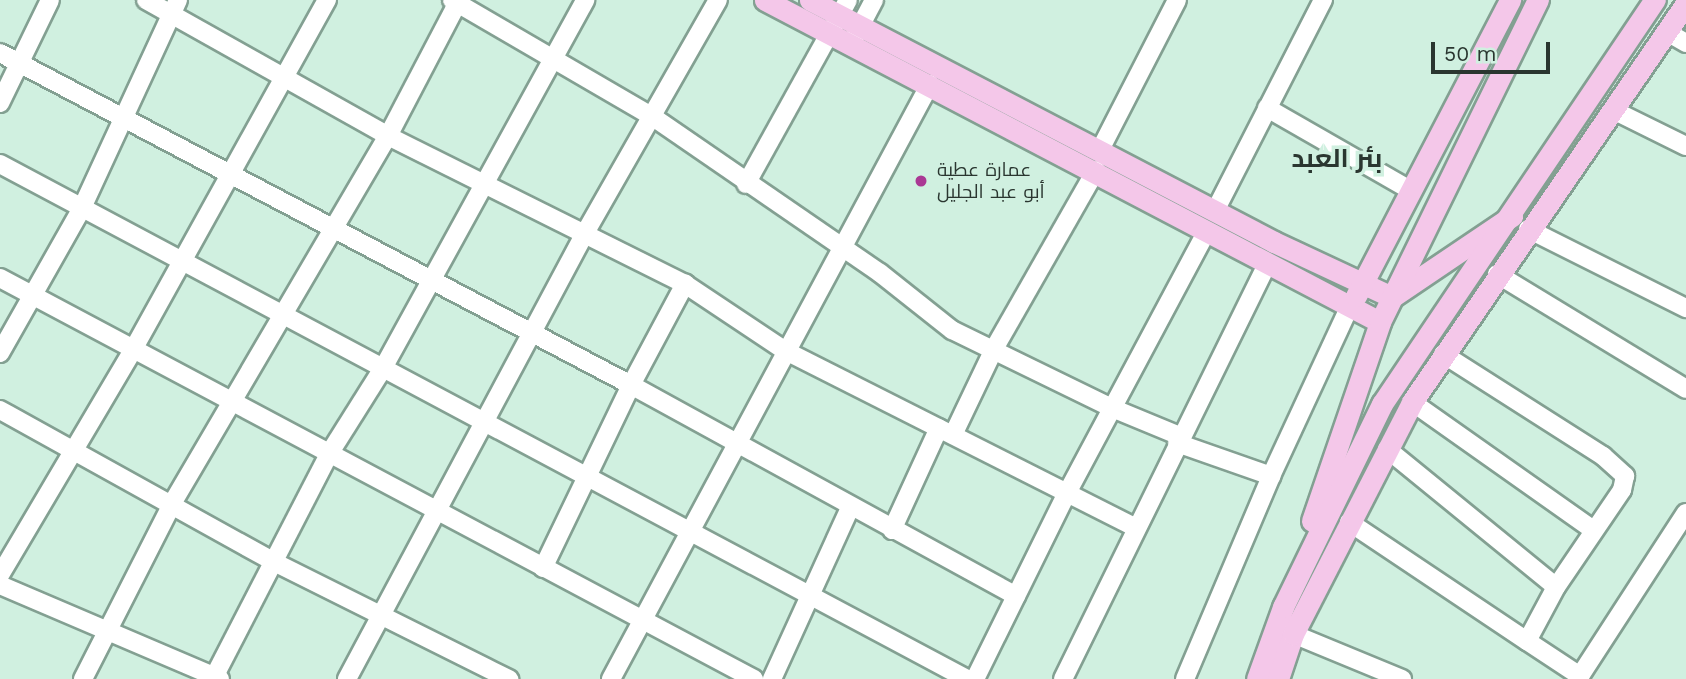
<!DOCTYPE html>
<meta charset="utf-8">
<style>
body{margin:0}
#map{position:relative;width:1686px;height:679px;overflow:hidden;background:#d0f0e0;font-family:"Work Sans",Cairo,sans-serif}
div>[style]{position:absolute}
.roads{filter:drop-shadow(2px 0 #83a092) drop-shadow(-2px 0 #83a092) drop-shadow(0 2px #83a092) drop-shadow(0 -2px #83a092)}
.minor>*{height:18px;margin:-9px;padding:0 9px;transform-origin:9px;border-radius:9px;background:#fff}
.major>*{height:21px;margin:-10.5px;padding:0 10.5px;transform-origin:10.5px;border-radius:10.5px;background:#f4c7e9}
.dots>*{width:19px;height:19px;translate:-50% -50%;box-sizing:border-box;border:4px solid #d0f0e0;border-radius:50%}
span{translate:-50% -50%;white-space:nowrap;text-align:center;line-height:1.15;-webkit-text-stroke:7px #d0f0e0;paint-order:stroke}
.poi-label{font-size:19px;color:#2a3630}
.left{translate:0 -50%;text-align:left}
.district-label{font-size:26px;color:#2a3630;font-weight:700}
.scale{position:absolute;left:1431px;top:42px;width:119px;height:32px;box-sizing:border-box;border:4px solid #2a3630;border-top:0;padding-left:9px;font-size:21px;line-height:24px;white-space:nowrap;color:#2a3630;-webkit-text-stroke:5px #d0f0e0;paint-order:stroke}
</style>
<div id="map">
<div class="roads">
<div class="minor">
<i style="left:146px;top:0;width:278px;rotate:29.3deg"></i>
<i style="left:388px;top:136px;width:332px;rotate:26.5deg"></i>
<i style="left:685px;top:284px;width:119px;rotate:33.7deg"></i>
<i style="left:784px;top:350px;width:393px;rotate:26.8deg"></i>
<i style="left:452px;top:0;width:233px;rotate:30.2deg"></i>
<i style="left:653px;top:117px;width:275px;rotate:34.5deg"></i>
<i style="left:880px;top:273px;width:92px;rotate:38.4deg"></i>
<i style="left:952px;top:330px;width:178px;rotate:26deg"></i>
<i style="left:1112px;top:408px;width:74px;rotate:22.4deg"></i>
<i style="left:1667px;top:32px;width:22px;rotate:30deg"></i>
<i style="left:854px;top:38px;width:43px;rotate:-62.2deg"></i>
<i style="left:0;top:53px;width:713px;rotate:27.75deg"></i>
<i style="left:631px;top:385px;width:439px;rotate:28.7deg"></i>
<i style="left:0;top:103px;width:114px;rotate:-64.1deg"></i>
<i style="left:1267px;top:108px;width:167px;rotate:29.8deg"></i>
<i style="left:1613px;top:110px;width:81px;rotate:26.3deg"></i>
<i style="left:1101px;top:148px;width:166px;rotate:-62.8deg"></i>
<i style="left:0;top:164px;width:1096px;rotate:28.04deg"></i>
<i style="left:746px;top:184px;width:210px;rotate:-61deg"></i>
<i style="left:1215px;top:211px;width:237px;rotate:-62.9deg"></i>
<i style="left:1528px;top:229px;width:177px;rotate:26.6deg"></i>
<i style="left:1497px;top:274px;width:221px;rotate:31.3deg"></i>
<i style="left:0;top:278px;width:854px;rotate:28.01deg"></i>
<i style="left:0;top:353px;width:164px;rotate:-60.5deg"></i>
<i style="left:81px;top:210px;width:231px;rotate:-65.2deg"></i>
<i style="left:1443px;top:354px;width:190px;rotate:32.5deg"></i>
<i style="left:1603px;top:456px;width:30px;rotate:42deg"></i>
<i style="left:1625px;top:476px;width:14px;rotate:102deg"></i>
<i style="left:1622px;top:490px;width:117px;rotate:124.2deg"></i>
<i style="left:1412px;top:402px;width:220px;rotate:35.2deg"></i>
<i style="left:0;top:410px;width:313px;rotate:29deg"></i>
<i style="left:274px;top:562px;width:263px;rotate:26.5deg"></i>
<i style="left:953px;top:435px;width:95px;rotate:-64.5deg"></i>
<i style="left:994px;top:349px;width:206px;rotate:-60.3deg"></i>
<i style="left:1177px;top:443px;width:100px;rotate:19.3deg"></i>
<i style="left:1387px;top:449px;width:218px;rotate:39.2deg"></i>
<i style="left:1556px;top:587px;width:61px;rotate:118.2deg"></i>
<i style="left:1527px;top:641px;width:64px;rotate:33.4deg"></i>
<i style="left:1349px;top:522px;width:214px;rotate:33.8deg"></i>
<i style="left:892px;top:530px;width:112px;rotate:-65.3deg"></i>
<i style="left:543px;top:568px;width:203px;rotate:-64.3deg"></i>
<i style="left:631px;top:385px;width:115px;rotate:-61.9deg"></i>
<i style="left:0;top:575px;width:264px;rotate:-59.4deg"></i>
<i style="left:134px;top:348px;width:398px;rotate:-61deg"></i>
<i style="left:0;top:585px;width:239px;rotate:23.1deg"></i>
<i style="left:1293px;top:634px;width:118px;rotate:22.4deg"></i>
<i style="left:83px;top:679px;width:199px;rotate:-63deg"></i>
<i style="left:173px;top:502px;width:424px;rotate:-59.6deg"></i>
<i style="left:388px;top:136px;width:153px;rotate:-62.4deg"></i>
<i style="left:213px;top:679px;width:253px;rotate:-62.7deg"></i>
<i style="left:329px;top:454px;width:99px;rotate:-57.8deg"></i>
<i style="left:382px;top:370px;width:422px;rotate:-61.2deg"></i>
<i style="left:347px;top:679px;width:506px;rotate:-61.91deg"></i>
<i style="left:585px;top:233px;width:268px;rotate:-60.3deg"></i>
<i style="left:611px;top:679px;width:675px;rotate:-61.8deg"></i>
<i style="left:772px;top:679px;width:188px;rotate:-65.5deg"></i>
<i style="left:975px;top:679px;width:208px;rotate:-63.7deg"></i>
<i style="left:1067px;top:493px;width:295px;rotate:-61.9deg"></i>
<i style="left:1063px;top:679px;width:460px;rotate:-63.8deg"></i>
<i style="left:1185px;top:679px;width:220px;rotate:-67deg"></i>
<i style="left:1271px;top:476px;width:185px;rotate:-65.1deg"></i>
<i style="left:1578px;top:679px;width:198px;rotate:-57deg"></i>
</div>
<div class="major">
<i style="left:765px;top:0;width:694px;rotate:27.64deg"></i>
<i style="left:810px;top:0;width:523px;rotate:27.54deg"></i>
<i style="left:1274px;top:242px;width:130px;rotate:25deg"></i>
<i style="left:1392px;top:297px;width:145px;rotate:-34deg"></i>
<i style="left:1356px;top:296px;width:334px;rotate:-62.5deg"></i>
<i style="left:1312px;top:521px;width:210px;rotate:-71.1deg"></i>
<i style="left:1380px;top:322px;width:359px;rotate:-63.9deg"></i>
<i style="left:1257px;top:679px;width:77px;rotate:-70.1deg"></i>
<i style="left:1283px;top:607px;width:226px;rotate:-64deg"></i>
<i style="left:1382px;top:404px;width:488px;rotate:-56deg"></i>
<i style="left:1278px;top:679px;width:47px;rotate:-71.6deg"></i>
<i style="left:1293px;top:634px;width:261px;rotate:-62.8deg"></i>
<i style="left:1412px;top:402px;width:483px;rotate:-55.5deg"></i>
</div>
</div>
<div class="dots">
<i style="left:921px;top:181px;background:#aa3894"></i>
</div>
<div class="poi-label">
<span class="left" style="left:937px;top:181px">عمارة عطية<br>أبو عبد الجليل</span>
</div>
<div class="district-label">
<span style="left:1337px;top:159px">بئر العبد</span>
</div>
<div class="scale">50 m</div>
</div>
